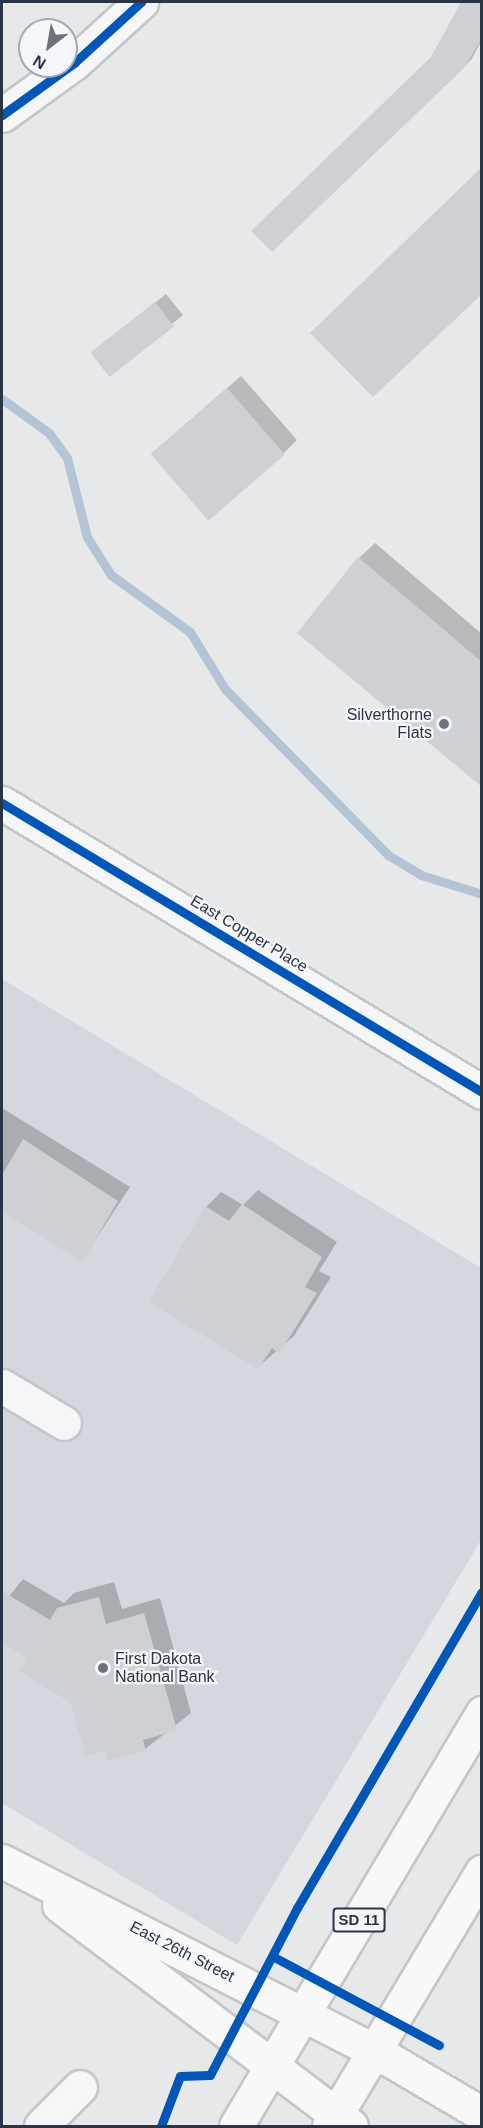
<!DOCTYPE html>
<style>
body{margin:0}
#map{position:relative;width:483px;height:2128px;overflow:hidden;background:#e6e8ea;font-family:Helvetica,sans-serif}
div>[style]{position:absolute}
.built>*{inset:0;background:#d4d7dd}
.shadow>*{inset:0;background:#0003}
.stream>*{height:9px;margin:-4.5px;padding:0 4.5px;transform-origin:4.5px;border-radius:4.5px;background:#b4c4d5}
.building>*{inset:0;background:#ced0d3;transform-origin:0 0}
.roads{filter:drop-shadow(2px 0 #c4c6c8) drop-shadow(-2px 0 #c4c6c8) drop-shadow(0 2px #c4c6c8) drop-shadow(0 -2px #c4c6c8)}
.street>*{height:33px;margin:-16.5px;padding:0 16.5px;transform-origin:16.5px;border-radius:16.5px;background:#f5f6f7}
.secondary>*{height:33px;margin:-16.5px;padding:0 16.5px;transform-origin:16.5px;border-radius:16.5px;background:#f8f8f8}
.highway>*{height:33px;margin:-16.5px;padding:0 16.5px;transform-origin:16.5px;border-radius:16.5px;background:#f8f8f8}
.cycleway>*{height:9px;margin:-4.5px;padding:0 4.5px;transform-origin:4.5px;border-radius:4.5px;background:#0057b8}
.dots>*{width:16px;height:16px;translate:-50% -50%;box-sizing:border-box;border:3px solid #f4f6f9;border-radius:50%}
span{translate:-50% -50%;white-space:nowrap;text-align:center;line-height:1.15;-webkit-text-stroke:4.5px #f4f6f9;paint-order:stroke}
.shield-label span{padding:2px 4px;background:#f4f6f9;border:2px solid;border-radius:4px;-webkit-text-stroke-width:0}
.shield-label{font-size:15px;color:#2b3445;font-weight:700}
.poi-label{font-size:16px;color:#2b3445}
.right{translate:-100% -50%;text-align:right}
.left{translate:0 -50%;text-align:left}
.street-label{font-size:16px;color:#2b3445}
.frame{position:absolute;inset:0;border:3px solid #2b3445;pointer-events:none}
.north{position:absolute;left:18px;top:18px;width:60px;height:60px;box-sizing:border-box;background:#f4f6f9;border:2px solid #a4a8b1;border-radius:50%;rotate:211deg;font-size:16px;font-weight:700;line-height:24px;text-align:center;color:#2b3445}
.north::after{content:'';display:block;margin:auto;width:21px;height:27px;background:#6c737f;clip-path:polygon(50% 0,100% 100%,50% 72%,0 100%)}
</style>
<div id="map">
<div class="built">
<i style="clip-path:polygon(2px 979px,481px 1268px,481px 1540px,237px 1945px,2px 1803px)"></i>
</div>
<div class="shadow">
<i style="clip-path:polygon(464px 2px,482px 2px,482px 40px,471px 60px,272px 250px,433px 57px)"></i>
<i style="clip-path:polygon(166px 294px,183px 315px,110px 375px,103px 344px)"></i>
<i style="clip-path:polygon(241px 376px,297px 440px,284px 453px,152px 453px)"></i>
<i style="clip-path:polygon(375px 543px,482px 634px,482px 785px,359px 558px)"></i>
<i style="clip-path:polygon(2px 1108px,130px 1187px,82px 1260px,2px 1209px)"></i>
<i style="clip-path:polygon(258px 1190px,337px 1242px,319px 1271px,331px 1277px,294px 1336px,258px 1367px,206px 1207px,221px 1192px,243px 1205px)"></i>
<i style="clip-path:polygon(23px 1579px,64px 1603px,74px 1593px,114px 1582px,122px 1609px,160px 1598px,191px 1713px,145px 1749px,106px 1749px,72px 1701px,30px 1658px,2px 1641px,2px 1605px)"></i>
</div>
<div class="stream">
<i style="left:2px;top:399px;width:58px;rotate:35.9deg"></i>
<i style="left:49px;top:433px;width:31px;rotate:54deg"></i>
<i style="left:67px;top:458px;width:81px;rotate:75.8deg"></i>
<i style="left:87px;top:537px;width:45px;rotate:57.7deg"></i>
<i style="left:111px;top:575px;width:97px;rotate:35.8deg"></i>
<i style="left:190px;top:632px;width:67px;rotate:58.4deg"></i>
<i style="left:225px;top:689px;width:233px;rotate:45.5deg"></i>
<i style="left:388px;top:855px;width:39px;rotate:31deg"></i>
<i style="left:421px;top:875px;width:64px;rotate:17.3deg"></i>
</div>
<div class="building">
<i style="clip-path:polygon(461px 2px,482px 2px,482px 38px,464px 68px,272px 252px,251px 231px,431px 57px)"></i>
<i style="clip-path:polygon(482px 167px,482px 294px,373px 397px,310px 333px)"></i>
<i style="left:155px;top:302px;width:31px;height:82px;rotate:52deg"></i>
<i style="left:227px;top:388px;width:88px;height:101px;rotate:49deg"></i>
<i style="clip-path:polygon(358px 557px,482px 662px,482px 787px,297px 633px)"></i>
<i style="clip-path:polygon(23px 1139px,118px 1201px,82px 1262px,2px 1211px,2px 1175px)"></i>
<i style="clip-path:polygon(242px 1204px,322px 1257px,305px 1287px,317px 1293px,279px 1354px,272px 1348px,258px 1369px,149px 1302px,205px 1206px,229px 1221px)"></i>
<i style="clip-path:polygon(2px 1591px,50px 1620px,57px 1608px,99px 1597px,106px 1624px,144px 1613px,177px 1730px,143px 1740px,146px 1751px,107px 1761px,105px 1751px,86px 1756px,70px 1702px,19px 1671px,28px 1658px,2px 1643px)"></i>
</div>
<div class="roads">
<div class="street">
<i style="left:2px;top:115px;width:89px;rotate:-35.8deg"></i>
<i style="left:74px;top:63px;width:91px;rotate:-42.3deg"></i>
<i style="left:2px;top:803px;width:560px;rotate:31.05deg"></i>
<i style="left:2px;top:1386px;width:72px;rotate:30.8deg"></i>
<i style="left:41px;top:2126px;width:55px;rotate:-45deg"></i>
</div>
<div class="secondary">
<i style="left:2px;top:1861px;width:419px;rotate:27deg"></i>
<i style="left:375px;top:2051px;width:124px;rotate:30.5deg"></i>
<i style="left:59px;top:1905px;width:366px;rotate:37.1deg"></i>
</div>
<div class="highway">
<i style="left:236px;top:2126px;width:481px;rotate:-59.2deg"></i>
<i style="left:329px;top:2126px;width:297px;rotate:-59deg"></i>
</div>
</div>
<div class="cycleway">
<i style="left:2px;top:115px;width:89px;rotate:-35.8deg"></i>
<i style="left:74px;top:63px;width:91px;rotate:-42.3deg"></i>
<i style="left:2px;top:803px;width:560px;rotate:31.05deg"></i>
<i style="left:274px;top:1957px;width:187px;rotate:28.1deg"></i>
<i style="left:161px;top:2126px;width:53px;rotate:-69.2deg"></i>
<i style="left:180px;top:2076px;width:30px;rotate:-2deg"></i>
<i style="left:210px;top:2075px;width:188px;rotate:-62.5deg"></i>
<i style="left:297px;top:1908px;width:366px;rotate:-59.7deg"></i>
</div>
<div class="dots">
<i style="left:444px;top:724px;background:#6c737f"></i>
<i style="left:103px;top:1668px;background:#6c737f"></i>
</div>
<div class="shield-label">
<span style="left:359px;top:1920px">SD 11</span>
</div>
<div class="poi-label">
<span class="right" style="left:432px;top:724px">Silverthorne<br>Flats</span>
<span class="left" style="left:115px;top:1668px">First Dakota<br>National Bank</span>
</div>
<div class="street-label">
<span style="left:249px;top:934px;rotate:31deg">East Copper Place</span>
<span style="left:182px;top:1952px;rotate:27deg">East 26th Street</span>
</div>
<div class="frame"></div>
<div class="north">N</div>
</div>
